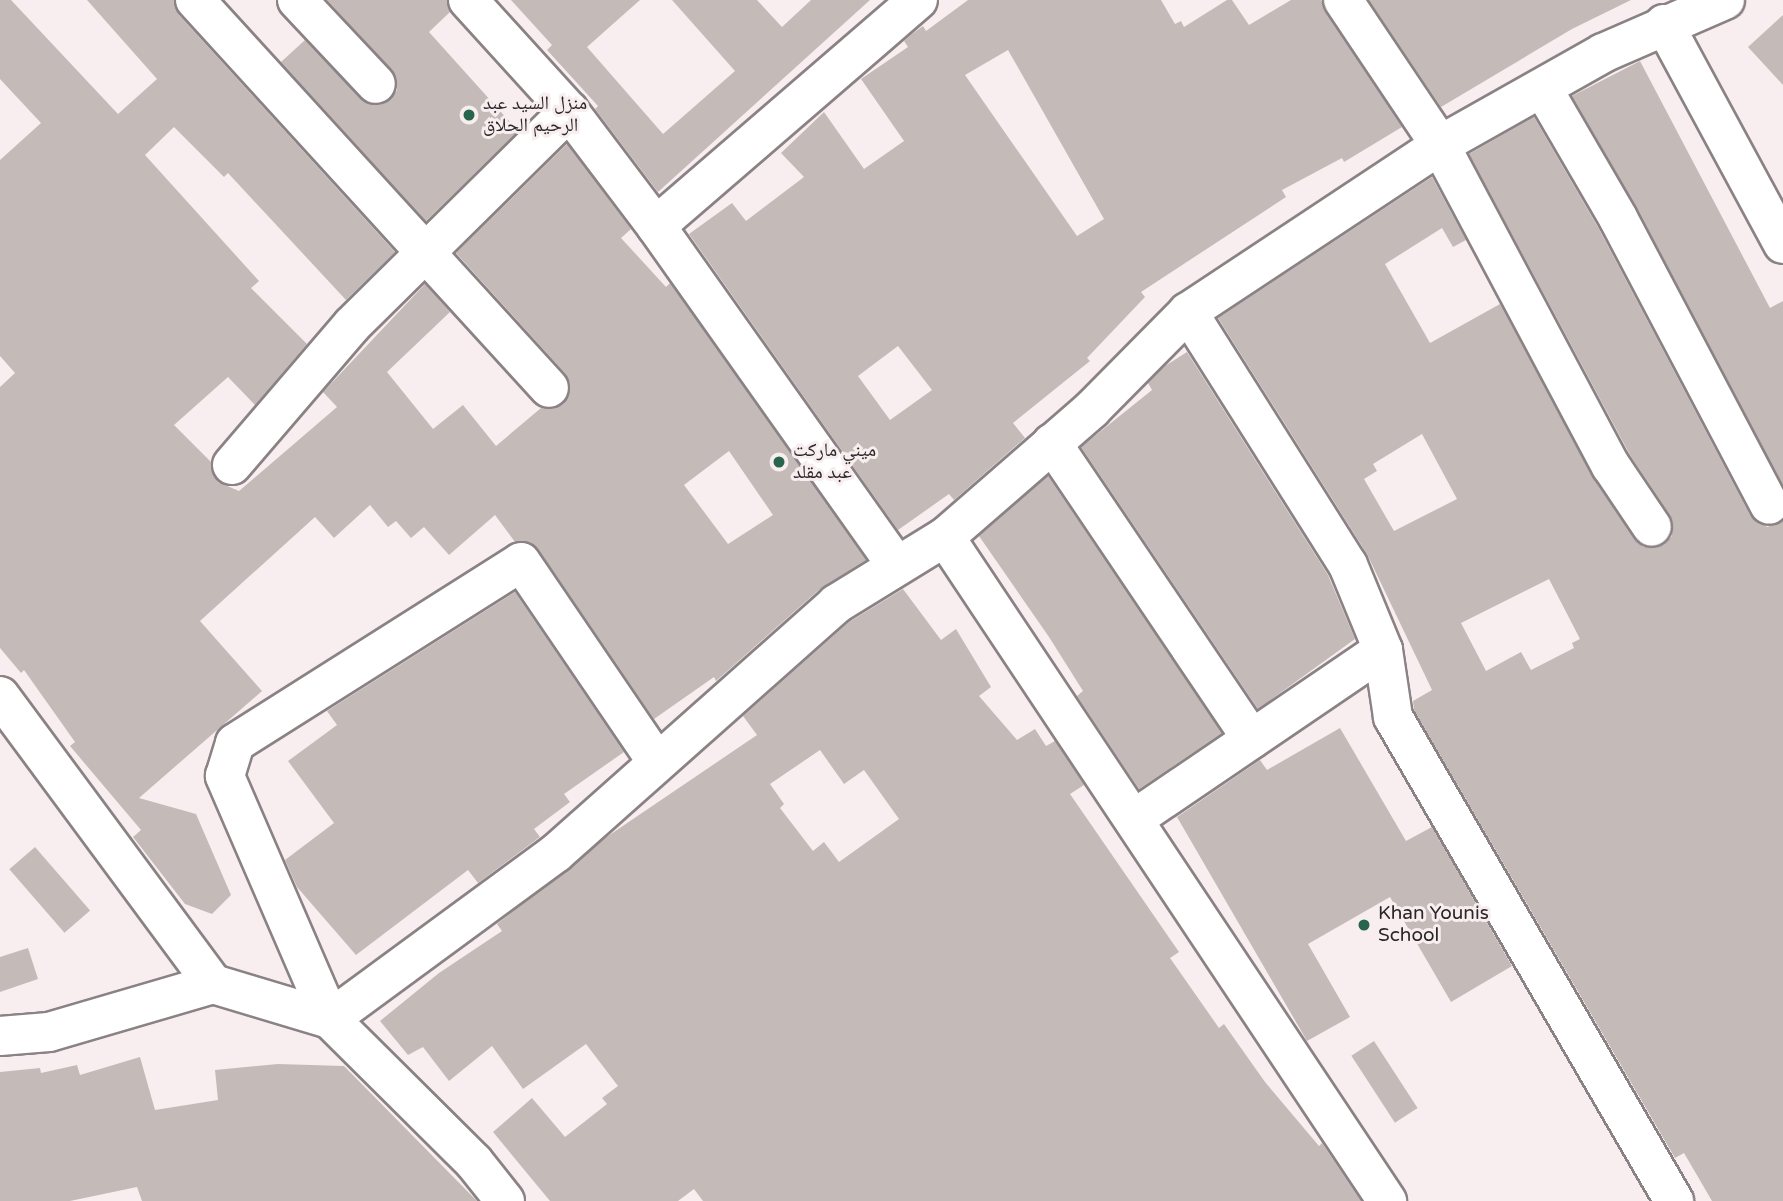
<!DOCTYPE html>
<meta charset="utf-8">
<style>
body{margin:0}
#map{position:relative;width:1783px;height:1201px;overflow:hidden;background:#f8eef0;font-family:"Varela Round","Noto Naskh Arabic",sans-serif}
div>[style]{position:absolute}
.building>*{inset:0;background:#c4bbb9;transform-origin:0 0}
.roads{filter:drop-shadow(2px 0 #8a8284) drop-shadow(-2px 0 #8a8284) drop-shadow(0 2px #8a8284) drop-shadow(0 -2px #8a8284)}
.minor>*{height:38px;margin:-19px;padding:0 19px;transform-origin:19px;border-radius:19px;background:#fff}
.dots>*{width:19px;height:19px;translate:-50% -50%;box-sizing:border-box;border:4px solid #f8eef0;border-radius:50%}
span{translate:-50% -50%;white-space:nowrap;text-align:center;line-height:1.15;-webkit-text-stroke:6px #f8eef0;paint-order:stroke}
.poi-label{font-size:19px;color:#2a2728}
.left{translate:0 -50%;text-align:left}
</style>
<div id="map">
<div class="building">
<i style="clip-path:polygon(evenodd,0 0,11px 0,118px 114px,157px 79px,87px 0,174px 0,179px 15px,395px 252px,346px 300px,228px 173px,224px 177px,174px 127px,145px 155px,259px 281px,251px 288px,307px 344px,255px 405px,228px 377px,174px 425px,211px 462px,218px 482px,239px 491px,337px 407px,323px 392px,425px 284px,450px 312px,387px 372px,433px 429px,463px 405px,496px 446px,541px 408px,553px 409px,564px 404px,570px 384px,565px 373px,456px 253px,567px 144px,631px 229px,621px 238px,666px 287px,670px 283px,866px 560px,821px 588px,716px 681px,714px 677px,654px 719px,539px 550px,530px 542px,515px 542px,495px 515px,449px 555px,424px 527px,411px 538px,396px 521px,388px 527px,370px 505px,334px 538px,315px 517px,200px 621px,262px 691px,139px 798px,196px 814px,231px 895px,212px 914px,185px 904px,133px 837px,141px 830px,70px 746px,75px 742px,24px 670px,21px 673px,0 648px,0 387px,15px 373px,0 356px,0 160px,41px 123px,0 79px,0 0,729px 451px,773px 515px,728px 544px,684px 485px,729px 451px)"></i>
<i style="clip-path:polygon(327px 0,447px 0,450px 12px,429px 32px,518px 131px,426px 221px,281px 62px,305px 40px,361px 99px,380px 105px,391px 99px,397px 90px,392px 70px)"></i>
<i style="clip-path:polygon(511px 0,640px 0,587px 47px,663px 134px,735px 71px,672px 0,757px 0,782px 27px,811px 0,870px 0,658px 192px,595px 109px,598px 106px,547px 50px,552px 45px)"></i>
<i style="clip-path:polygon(evenodd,968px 0,1161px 0,1175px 24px,1181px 21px,1184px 27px,1227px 0,1232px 0,1249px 25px,1291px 0,1321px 0,1325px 12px,1402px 127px,1344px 162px,1342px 158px,1282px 190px,1286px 197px,1141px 292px,1145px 297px,1087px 358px,1090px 361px,1013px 423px,1025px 438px,954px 500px,949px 494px,898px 530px,689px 234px,732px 203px,746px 221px,804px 177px,781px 153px,824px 112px,864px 169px,904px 141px,861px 79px,908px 47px,904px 41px,912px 34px,923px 26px,926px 31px,968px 0,1008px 50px,1104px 219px,1077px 236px,965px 75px,1008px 50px,968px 0,898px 346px,932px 390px,890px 420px,858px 376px,898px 346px)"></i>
<i style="clip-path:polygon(1369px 0,1631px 0,1572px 29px,1441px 107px)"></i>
<i style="clip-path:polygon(1783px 15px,1783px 85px,1748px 47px)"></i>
<i style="clip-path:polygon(1640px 61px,1770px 308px,1783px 301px,1783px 485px,1637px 208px,1572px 96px)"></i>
<i style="clip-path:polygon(evenodd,1534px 117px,1599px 229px,1750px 515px,1767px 527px,1783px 521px,1783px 1201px,1712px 1201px,1684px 1153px,1675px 1158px,1414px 710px,1413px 701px,1432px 690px,1367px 554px,1218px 318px,1432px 177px,1466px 240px,1453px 247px,1442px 228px,1385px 264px,1430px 343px,1500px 304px,1592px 476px,1634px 539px,1643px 547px,1664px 545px,1672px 536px,1670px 515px,1630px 455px,1469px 154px,1534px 117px,1422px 434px,1457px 499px,1394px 531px,1364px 479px,1377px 471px,1373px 464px,1422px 434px,1534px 117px,1549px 579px,1580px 639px,1572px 643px,1574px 648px,1531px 670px,1521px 652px,1486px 671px,1461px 623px,1549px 579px)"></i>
<i style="clip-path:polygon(1187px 352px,1328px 575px,1355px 639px,1258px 709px,1081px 447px,1152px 390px,1148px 383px,1165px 366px)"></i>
<i style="clip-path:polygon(1048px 476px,1222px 733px,1139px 789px,1077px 696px,1083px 691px,1049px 637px,979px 536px)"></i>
<i style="clip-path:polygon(evenodd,903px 589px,941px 640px,956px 629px,991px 687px,979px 696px,1017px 740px,1035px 729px,1046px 746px,1055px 741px,1084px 785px,1070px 794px,1179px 952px,1170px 958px,1219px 1028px,1224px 1024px,1265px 1082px,1319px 1146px,1322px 1143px,1361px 1201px,703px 1201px,694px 1189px,678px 1201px,550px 1201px,493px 1132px,532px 1098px,565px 1137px,607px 1104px,602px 1098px,618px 1086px,586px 1044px,523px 1089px,492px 1046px,449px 1081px,423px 1047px,408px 1055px,380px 1021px,439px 973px,502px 931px,497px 924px,608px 836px,757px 735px,743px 716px,849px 622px,903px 589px,820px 750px,844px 784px,864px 770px,899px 819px,839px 862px,824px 842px,813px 851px,780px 808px,784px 804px,770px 784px,820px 750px)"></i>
<i style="clip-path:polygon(515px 592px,624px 752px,564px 794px,570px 802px,534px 829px,540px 837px,478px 883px,468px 870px,356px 955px,297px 887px,285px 860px,334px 823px,288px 761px,337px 725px,327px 711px)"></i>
<i style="clip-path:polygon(1340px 728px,1406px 841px,1432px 827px,1512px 966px,1451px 1002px,1390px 897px,1308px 944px,1350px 1017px,1307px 1041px,1177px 817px,1260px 760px,1267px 770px)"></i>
<i style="left:35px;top:847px;width:84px;height:34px;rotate:49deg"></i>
<i style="clip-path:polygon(28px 948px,38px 979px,0 992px,0 957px)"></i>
<i style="left:1374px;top:1041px;width:80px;height:27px;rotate:57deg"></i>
<i style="clip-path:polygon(140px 1057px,155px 1110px,218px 1100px,215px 1070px,278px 1064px,344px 1066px,477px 1201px,142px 1201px,137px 1187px,70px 1201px,0 1201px,0 1072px,40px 1068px,41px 1073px,77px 1065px,80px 1075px)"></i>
</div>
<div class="roads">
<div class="minor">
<i style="left:195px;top:0;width:525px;rotate:47.62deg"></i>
<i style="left:297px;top:0;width:115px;rotate:46.8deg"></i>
<i style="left:468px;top:0;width:150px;rotate:47.7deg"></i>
<i style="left:569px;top:111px;width:144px;rotate:52.9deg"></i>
<i style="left:656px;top:226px;width:417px;rotate:54.7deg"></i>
<i style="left:1343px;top:0;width:174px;rotate:56.2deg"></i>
<i style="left:1440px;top:145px;width:364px;rotate:62deg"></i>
<i style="left:1611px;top:466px;width:73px;rotate:56.1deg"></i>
<i style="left:1664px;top:24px;width:250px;rotate:61.6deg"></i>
<i style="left:1543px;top:89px;width:149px;rotate:59.8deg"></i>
<i style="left:1618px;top:218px;width:324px;rotate:62.2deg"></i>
<i style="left:656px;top:226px;width:346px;rotate:-40.8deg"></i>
<i style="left:1188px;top:312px;width:299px;rotate:57.7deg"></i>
<i style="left:1348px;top:565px;width:92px;rotate:67.6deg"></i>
<i style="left:1383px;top:650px;width:68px;rotate:81.5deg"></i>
<i style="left:1393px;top:717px;width:560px;rotate:59.86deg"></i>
<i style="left:1052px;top:443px;width:357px;rotate:56deg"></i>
<i style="left:232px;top:465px;width:184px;rotate:-49.4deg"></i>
<i style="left:352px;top:325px;width:305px;rotate:-44.6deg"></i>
<i style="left:945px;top:537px;width:798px;rotate:56.35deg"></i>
<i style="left:0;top:696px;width:358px;rotate:53.5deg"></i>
<i style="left:1134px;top:819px;width:301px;rotate:-34.2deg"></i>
<i style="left:0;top:1036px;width:49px;rotate:-4.7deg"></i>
<i style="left:49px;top:1032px;width:171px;rotate:-16.3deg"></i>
<i style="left:213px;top:984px;width:122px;rotate:16.7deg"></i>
<i style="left:330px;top:1019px;width:280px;rotate:-36.3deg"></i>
<i style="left:556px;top:853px;width:375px;rotate:-41.6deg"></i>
<i style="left:836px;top:604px;width:128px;rotate:-31.6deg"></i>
<i style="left:945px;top:537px;width:195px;rotate:-41deg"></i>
<i style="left:1092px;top:409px;width:136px;rotate:-45.3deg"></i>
<i style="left:1188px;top:312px;width:302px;rotate:-33.5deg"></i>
<i style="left:1440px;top:145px;width:187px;rotate:-29.4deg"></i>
<i style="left:1603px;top:53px;width:133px;rotate:-23.5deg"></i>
<i style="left:505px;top:1201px;width:50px;rotate:-128.5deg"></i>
<i style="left:474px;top:1162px;width:203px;rotate:-135.2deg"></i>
<i style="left:330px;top:1019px;width:265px;rotate:-113.4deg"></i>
<i style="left:225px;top:776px;width:34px;rotate:-73deg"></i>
<i style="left:235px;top:743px;width:338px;rotate:-32.3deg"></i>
<i style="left:521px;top:562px;width:242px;rotate:55.8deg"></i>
</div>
</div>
<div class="dots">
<i style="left:469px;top:115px;background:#28644e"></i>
<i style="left:779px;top:462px;background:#28644e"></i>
<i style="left:1364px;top:925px;background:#28644e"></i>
</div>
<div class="poi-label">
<span class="left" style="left:483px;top:115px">منزل السيد عبد<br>الرحيم الحلاق</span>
<span class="left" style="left:793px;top:462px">ميني ماركت<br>عبد مقلد</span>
<span class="left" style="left:1378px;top:925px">Khan Younis<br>School</span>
</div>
</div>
